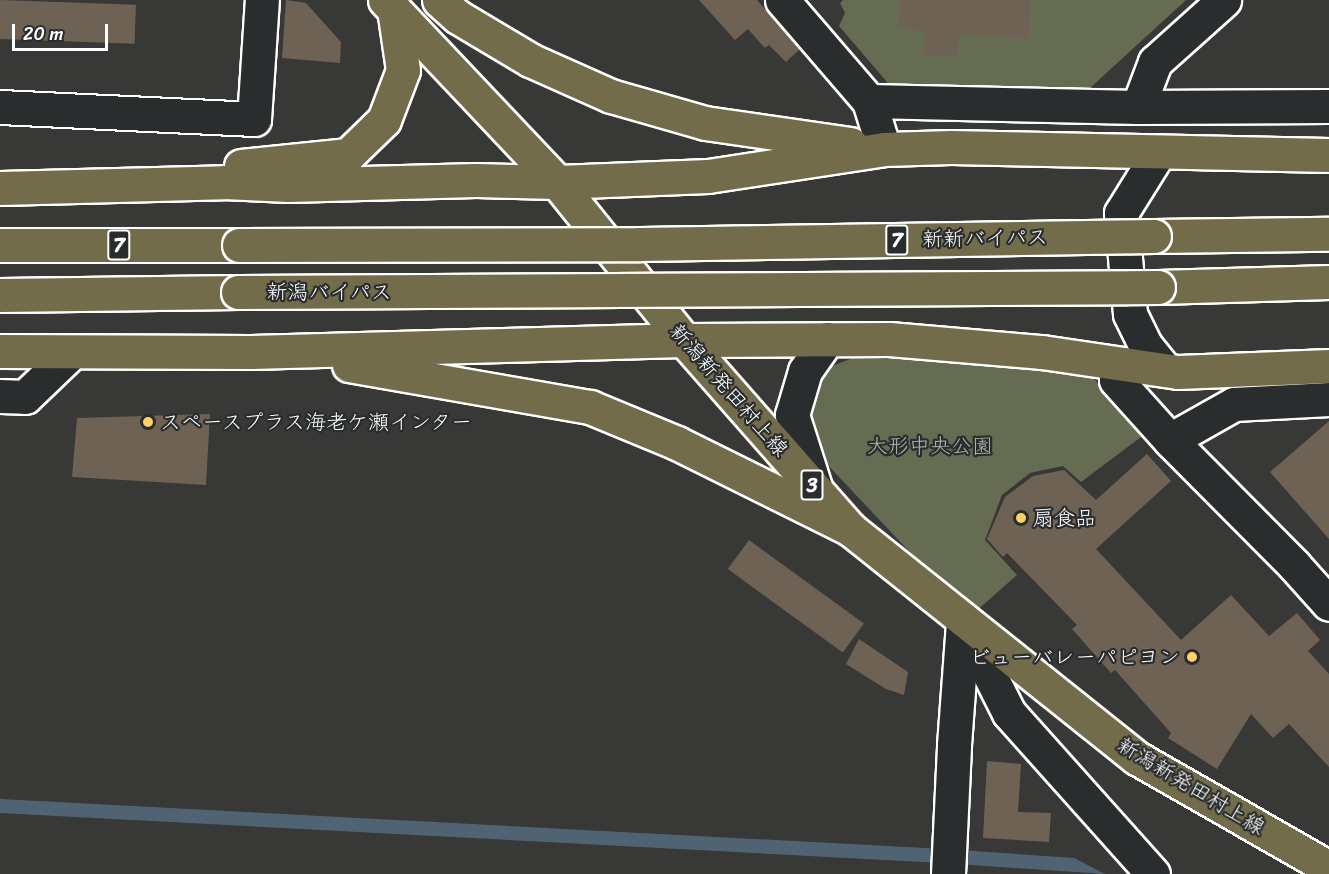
<!DOCTYPE html>
<meta charset="utf-8">
<style>
body{margin:0}
#map{position:relative;width:1329px;height:874px;overflow:hidden;background:#383836;font-family:Sriracha,"Klee One",sans-serif}
div>[style]{position:absolute}
.green>*{inset:0;background:#666c52}
.water>*{inset:0;background:#506373}
.building>*{inset:0;background:#6e6254;transform-origin:0 0}
.roads{filter:drop-shadow(2px 0 #fff) drop-shadow(-2px 0 #fff) drop-shadow(0 2px #fff) drop-shadow(0 -2px #fff)}
.minor>*{height:33px;margin:-16.5px;padding:0 16.5px;transform-origin:16.5px;border-radius:16.5px;background:#2a2d2e}
.tertiary>*{height:33px;margin:-16.5px;padding:0 16.5px;transform-origin:16.5px;border-radius:16.5px;background:#2a2d2e}
.primary>*{height:33px;margin:-16.5px;padding:0 16.5px;transform-origin:16.5px;border-radius:16.5px;background:#726c4b}
.trunk>*{height:33px;margin:-16.5px;padding:0 16.5px;transform-origin:16.5px;border-radius:16.5px;background:#726c4b}
.bridges{filter:drop-shadow(2px 0 #fff) drop-shadow(-2px 0 #fff) drop-shadow(0 2px #fff) drop-shadow(0 -2px #fff)}
.trunk-bridge>*{height:33px;margin:-16.5px;padding:0 16.5px;transform-origin:16.5px;border-radius:16.5px;background:#726c4b}
.dots>*{width:16px;height:16px;translate:-50% -50%;box-sizing:border-box;border:3px solid #2a2d2e;border-radius:50%}
span{translate:-50% -50%;white-space:nowrap;text-align:center;line-height:1.15;-webkit-text-stroke:4.5px #2a2d2e;paint-order:stroke}
.shield-label span{padding:2px 4px;background:#2a2d2e;border:2px solid;border-radius:4px;-webkit-text-stroke-width:0}
.shield-label{font-size:20px;color:#fff;font-weight:700}
.street-label{font-size:21px;color:#fff}
.poi-label{font-size:21px;color:#fff}
.left{translate:0 -50%;text-align:left}
.right{translate:-100% -50%;text-align:right}
.park-label{font-size:21px;color:#b2b6a8}
.scale{position:absolute;left:12px;top:24px;width:96px;height:27px;box-sizing:border-box;border:3px solid #fff;border-top:0;padding-left:8px;font-size:18px;line-height:21px;white-space:nowrap;color:#fff;-webkit-text-stroke:4px #2a2d2e;paint-order:stroke}
</style>
<div id="map">
<div class="green">
<i style="clip-path:polygon(843px 0,1186px 0,1089px 89px,1080px 94px,893px 89px,839px 26px,845px 13px,840px 3px)"></i>
<i style="clip-path:polygon(858px 356px,973px 359px,1090px 375px,1107px 392px,1141px 437px,1081px 482px,1063px 466px,1030px 473px,1002px 495px,985px 540px,1017px 575px,975px 612px,922px 565px,823px 460px,811px 431px,808px 410px,817px 384px,832px 366px)"></i>
</div>
<div class="water">
<i style="clip-path:polygon(0 799px,944px 849px,1074px 858px,1105px 874px,942px 863px,0 813px)"></i>
</div>
<div class="building">
<i style="left:0;top:0;width:136px;height:39px;rotate:2deg"></i>
<i style="clip-path:polygon(286px 0,306px 3px,341px 42px,340px 63px,282px 58px)"></i>
<i style="clip-path:polygon(699px 0,757px 0,800px 49px,786px 62px,769px 45px,765px 48px,748px 29px,735px 40px)"></i>
<i style="clip-path:polygon(900px 0,1030px 0,1029px 38px,959px 34px,957px 56px,922px 54px,925px 31px,898px 28px)"></i>
<i style="clip-path:polygon(210px 414px,206px 485px,72px 477px,77px 418px)"></i>
<i style="clip-path:polygon(1329px 421px,1329px 539px,1270px 472px)"></i>
<i style="clip-path:polygon(1147px 454px,1171px 481px,1096px 549px,1181px 640px,1231px 595px,1269px 636px,1297px 613px,1320px 640px,1308px 651px,1329px 674px,1329px 767px,1289px 724px,1273px 738px,1251px 714px,1217px 769px,1168px 738px,1171px 733px,1115px 670px,1111px 673px,1072px 629px,1077px 625px,1007px 553px,1003px 557px,987px 539px,1005px 497px,1033px 476px,1064px 470px,1096px 500px)"></i>
<i style="left:749px;top:540px;width:142px;height:36px;rotate:36deg"></i>
<i style="clip-path:polygon(859px 639px,908px 672px,904px 695px,886px 689px,846px 664px)"></i>
<i style="clip-path:polygon(987px 761px,1021px 764px,1018px 812px,1051px 813px,1049px 842px,983px 838px)"></i>
</div>
<div class="roads">
<div class="minor">
<i style="left:782px;top:0;width:133px;rotate:49.3deg"></i>
<i style="left:869px;top:101px;width:50px;rotate:72.6deg"></i>
<i style="left:869px;top:101px;width:269px;rotate:1.3deg"></i>
<i style="left:1138px;top:107px;width:191px;rotate:-0.3deg"></i>
<i style="left:0;top:107px;width:254px;rotate:2.7deg"></i>
<i style="left:254px;top:119px;width:119px;rotate:-86.2deg"></i>
<i style="left:1138px;top:107px;width:48px;rotate:-69.3deg"></i>
<i style="left:1155px;top:62px;width:93px;rotate:-41.9deg"></i>
<i style="left:1159px;top:152px;width:72px;rotate:121.9deg"></i>
<i style="left:1121px;top:213px;width:101px;rotate:84.9deg"></i>
<i style="left:1130px;top:314px;width:34px;rotate:64deg"></i>
<i style="left:1145px;top:345px;width:32px;rotate:51deg"></i>
<i style="left:1123px;top:364px;width:17px;rotate:114deg"></i>
<i style="left:1116px;top:380px;width:81px;rotate:48deg"></i>
<i style="left:1170px;top:440px;width:176px;rotate:45.2deg"></i>
<i style="left:1294px;top:565px;width:52px;rotate:48.1deg"></i>
<i style="left:0;top:396px;width:25px;rotate:2deg"></i>
<i style="left:25px;top:397px;width:65px;rotate:-43.8deg"></i>
<i style="left:1170px;top:440px;width:73px;rotate:-29.4deg"></i>
<i style="left:1234px;top:404px;width:95px;rotate:-3deg"></i>
<i style="left:816px;top:490px;width:79px;rotate:-107.7deg"></i>
<i style="left:792px;top:415px;width:46px;rotate:-73.5deg"></i>
<i style="left:805px;top:371px;width:39px;rotate:-55deg"></i>
<i style="left:948px;top:874px;width:129px;rotate:-87.3deg"></i>
<i style="left:954px;top:745px;width:123px;rotate:-85.8deg"></i>
</div>
<div class="tertiary">
<i style="left:963px;top:622px;width:102px;rotate:63.2deg"></i>
<i style="left:1009px;top:713px;width:216px;rotate:48.2deg"></i>
</div>
<div class="primary">
<i style="left:385px;top:0;width:250px;rotate:46.6deg"></i>
<i style="left:557px;top:182px;width:203px;rotate:51.2deg"></i>
<i style="left:684px;top:340px;width:252px;rotate:48.7deg"></i>
<i style="left:850px;top:529px;width:367px;rotate:38.6deg"></i>
<i style="left:1137px;top:758px;width:221px;rotate:29.8deg"></i>
</div>
<div class="trunk">
<i style="left:439px;top:0;width:25px;rotate:42deg"></i>
<i style="left:458px;top:17px;width:84px;rotate:30.8deg"></i>
<i style="left:530px;top:60px;width:89px;rotate:24deg"></i>
<i style="left:611px;top:96px;width:98px;rotate:16deg"></i>
<i style="left:705px;top:123px;width:147px;rotate:8.2deg"></i>
<i style="left:241px;top:166px;width:108px;rotate:-5.9deg"></i>
<i style="left:348px;top:155px;width:50px;rotate:-44.2deg"></i>
<i style="left:384px;top:120px;width:53px;rotate:-69.2deg"></i>
<i style="left:403px;top:70px;width:62px;rotate:-98.4deg"></i>
<i style="left:0;top:188px;width:224px;rotate:-1.5deg"></i>
<i style="left:224px;top:182px;width:64px;rotate:2.7deg"></i>
<i style="left:288px;top:185px;width:188px;rotate:-1.5deg"></i>
<i style="left:476px;top:180px;width:81px;rotate:1.4deg"></i>
<i style="left:557px;top:182px;width:151px;rotate:-2.3deg"></i>
<i style="left:708px;top:176px;width:178px;rotate:-8.7deg"></i>
<i style="left:884px;top:149px;width:67px;rotate:-1.7deg"></i>
<i style="left:951px;top:147px;width:378px;rotate:1.2deg"></i>
<i style="left:1154px;top:236px;width:175px;rotate:-0.7deg"></i>
<i style="left:0;top:245px;width:239px"></i>
<i style="left:1158px;top:287px;width:171px;rotate:-1.7deg"></i>
<i style="left:0;top:295px;width:238px;rotate:-0.7deg"></i>
<i style="left:0;top:351px;width:251px;rotate:0.2deg"></i>
<i style="left:251px;top:352px;width:433px;rotate:-1.6deg"></i>
<i style="left:684px;top:340px;width:205px;rotate:-0.3deg"></i>
<i style="left:889px;top:339px;width:154px;rotate:4.9deg"></i>
<i style="left:1042px;top:352px;width:137px;rotate:8.4deg"></i>
<i style="left:1178px;top:372px;width:151px;rotate:-2.3deg"></i>
<i style="left:349px;top:365px;width:245px;rotate:9.9deg"></i>
<i style="left:590px;top:407px;width:94px;rotate:22.5deg"></i>
<i style="left:677px;top:443px;width:193px;rotate:26.4deg"></i>
</div>
</div>
<div class="bridges">
<div class="trunk-bridge">
<i style="left:239px;top:245px;width:401px;rotate:-0.1deg"></i>
<i style="left:640px;top:244px;width:514px;rotate:-0.89deg"></i>
<i style="left:238px;top:292px;width:920px;rotate:-0.31deg"></i>
</div>
</div>
<div class="dots">
<i style="left:148px;top:422px;background:#ffd166"></i>
<i style="left:1021px;top:518px;background:#ffd166"></i>
<i style="left:1192px;top:657px;background:#ffd166"></i>
</div>
<div class="shield-label">
<span style="left:897px;top:240px">7</span>
<span style="left:119px;top:245px">7</span>
<span style="left:812px;top:485px">3</span>
</div>
<div class="street-label">
<span style="left:985px;top:238px;rotate:-1deg">新新バイパス</span>
<span style="left:329px;top:292px">新潟バイパス</span>
<span style="left:729px;top:390px;rotate:49deg">新潟新発田村上線</span>
<span style="left:1191px;top:786px;rotate:31deg">新潟新発田村上線</span>
</div>
<div class="poi-label">
<span class="left" style="left:160px;top:422px">スペースプラス海老ケ瀬インター</span>
<span class="left" style="left:1033px;top:518px">扇食品</span>
<span class="right" style="left:1180px;top:657px">ビューバレーパピヨン</span>
</div>
<div class="park-label">
<span style="left:930px;top:446px">大形中央公園</span>
</div>
<div class="scale">20 m</div>
</div>
